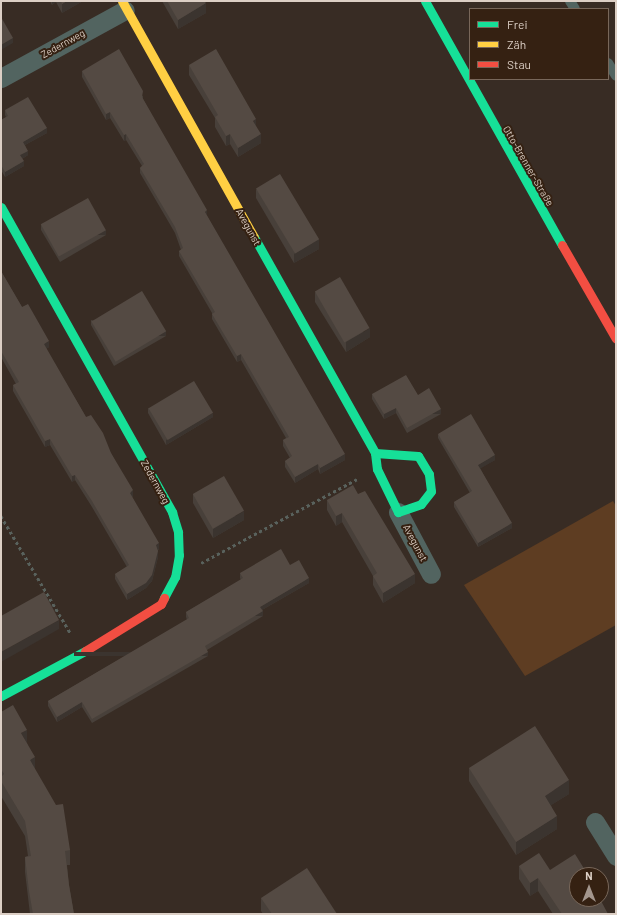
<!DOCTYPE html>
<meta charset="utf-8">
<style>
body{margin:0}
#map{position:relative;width:617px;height:915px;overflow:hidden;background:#382c24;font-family:Barlow,sans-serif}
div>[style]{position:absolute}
.green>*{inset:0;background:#5e3d22}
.path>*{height:2.5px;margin-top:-1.25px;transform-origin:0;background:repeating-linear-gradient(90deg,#59625d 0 3px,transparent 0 6px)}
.lane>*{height:10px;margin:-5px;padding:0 5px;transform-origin:5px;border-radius:5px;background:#526460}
.street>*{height:19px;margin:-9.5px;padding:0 9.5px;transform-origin:9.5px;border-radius:9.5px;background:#526460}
.fast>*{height:9px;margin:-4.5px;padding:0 4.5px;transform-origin:4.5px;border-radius:4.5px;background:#16e098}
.slow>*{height:9px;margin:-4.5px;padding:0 4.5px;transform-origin:4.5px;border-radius:4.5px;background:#ffcf43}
.jam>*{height:9px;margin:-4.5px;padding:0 4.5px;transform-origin:4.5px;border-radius:4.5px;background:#f24e42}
.wall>*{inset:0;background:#48403a}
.shaded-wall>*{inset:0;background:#3b342f;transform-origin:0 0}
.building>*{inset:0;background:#544a43;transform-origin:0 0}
span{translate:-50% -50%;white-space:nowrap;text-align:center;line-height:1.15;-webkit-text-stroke:4px #352112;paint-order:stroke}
.street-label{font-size:10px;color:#dccfc5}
.frame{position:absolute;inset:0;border:2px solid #dccfc5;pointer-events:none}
.legend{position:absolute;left:469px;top:8px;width:140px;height:72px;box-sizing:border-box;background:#352112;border:1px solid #78675a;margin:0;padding:5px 7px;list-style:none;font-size:12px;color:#dccfc5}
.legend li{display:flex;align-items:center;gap:8px;height:20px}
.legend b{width:20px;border:1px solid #78675a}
.north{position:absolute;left:569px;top:867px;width:40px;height:40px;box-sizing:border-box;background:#352112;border:1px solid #78675a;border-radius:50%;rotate:0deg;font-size:11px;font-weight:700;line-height:16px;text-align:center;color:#dccfc5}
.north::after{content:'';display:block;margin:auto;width:14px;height:18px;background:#a3968d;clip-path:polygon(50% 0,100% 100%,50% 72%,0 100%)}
</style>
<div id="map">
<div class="green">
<i style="clip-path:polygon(613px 501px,616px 506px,616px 625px,525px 676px,464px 585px)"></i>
</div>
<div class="path">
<i style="left:1px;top:516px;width:137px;rotate:59.3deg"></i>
<i style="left:201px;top:563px;width:177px;rotate:-28.3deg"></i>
</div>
<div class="lane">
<i style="left:570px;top:1px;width:9px;rotate:58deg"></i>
<i style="left:608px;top:63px;width:15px;rotate:58deg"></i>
</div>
<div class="street">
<i style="left:1px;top:78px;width:141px;rotate:-28.7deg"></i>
<i style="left:398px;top:512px;width:70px;rotate:62deg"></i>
<i style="left:595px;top:822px;width:40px;rotate:58deg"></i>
</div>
<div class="fast">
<i style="left:425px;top:1px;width:280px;rotate:60.7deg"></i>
<i style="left:1px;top:207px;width:350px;rotate:60.7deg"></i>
<i style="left:172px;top:512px;width:21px;rotate:73deg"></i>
<i style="left:178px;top:532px;width:23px;rotate:88deg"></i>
<i style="left:179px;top:555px;width:22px;rotate:100deg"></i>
<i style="left:175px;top:577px;width:24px;rotate:118deg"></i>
<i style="left:254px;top:237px;width:248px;rotate:60.7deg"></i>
<i style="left:375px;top:453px;width:16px;rotate:83deg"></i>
<i style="left:377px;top:469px;width:48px;rotate:64deg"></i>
<i style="left:398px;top:512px;width:24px;rotate:-19deg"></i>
<i style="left:421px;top:504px;width:16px;rotate:-52deg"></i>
<i style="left:431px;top:491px;width:17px;rotate:-97deg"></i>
<i style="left:429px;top:474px;width:21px;rotate:-121deg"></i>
<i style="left:418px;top:456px;width:43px;rotate:-176deg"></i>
<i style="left:1px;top:696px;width:95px;rotate:-28.2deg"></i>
</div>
<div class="slow">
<i style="left:122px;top:1px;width:270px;rotate:60.8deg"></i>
</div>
<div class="jam">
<i style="left:562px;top:245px;width:108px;rotate:60.1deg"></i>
<i style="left:85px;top:651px;width:89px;rotate:-31.7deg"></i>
<i style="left:161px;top:604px;width:7px;rotate:-63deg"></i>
</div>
<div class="wall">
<i style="clip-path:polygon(50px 1px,83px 1px,62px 13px,56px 2px,52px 5px)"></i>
<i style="clip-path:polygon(162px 1px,204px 1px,206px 13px,178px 29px)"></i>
<i style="clip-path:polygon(189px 65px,256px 126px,261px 143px,238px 157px,230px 144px,226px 146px,215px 127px,215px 118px,189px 75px)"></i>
<i style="clip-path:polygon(82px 71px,143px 96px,143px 99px,207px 216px,345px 460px,320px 474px,318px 469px,295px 483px,285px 467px,285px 461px,290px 458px,283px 446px,283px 440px,286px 438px,241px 360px,237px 362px,212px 319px,212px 313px,179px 256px,179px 251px,181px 250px,175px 233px,140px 173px,140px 168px,142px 166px,126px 140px,124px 141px,110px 118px,106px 120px,82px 77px)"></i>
<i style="clip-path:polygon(5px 110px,47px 133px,25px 145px,28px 155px,22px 159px,24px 166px,5px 177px,1px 170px,1px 120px,6px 117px,5px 115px)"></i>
<i style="clip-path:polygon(256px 189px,319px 249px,294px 263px,256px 198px)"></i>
<i style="clip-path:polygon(41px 225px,106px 235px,60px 262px,41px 230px)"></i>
<i style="clip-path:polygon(1px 271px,22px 307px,49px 347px,46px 349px,86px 417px,111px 453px,133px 496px,132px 497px,159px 549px,158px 550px,158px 557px,152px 581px,146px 588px,127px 600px,115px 579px,115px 574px,127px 567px,92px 507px,75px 480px,72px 482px,50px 445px,45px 447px,13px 391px,13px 385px,16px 384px,1px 357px)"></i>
<i style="clip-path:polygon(315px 292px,370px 337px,346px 352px,315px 302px)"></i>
<i style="clip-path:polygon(91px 320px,166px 336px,114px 366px,91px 325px)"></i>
<i style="clip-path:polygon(372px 394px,418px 395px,441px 414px,407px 433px,396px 413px,384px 419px,372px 399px)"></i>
<i style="clip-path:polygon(148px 408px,213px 417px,166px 445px,148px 413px)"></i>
<i style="clip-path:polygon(438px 434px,495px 460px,480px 468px,512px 528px,478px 547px,454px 507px,454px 502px,470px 493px,438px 438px)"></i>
<i style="clip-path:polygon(193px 494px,244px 520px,213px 538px,193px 503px)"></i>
<i style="clip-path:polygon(358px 494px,415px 583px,383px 603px,373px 585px,373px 576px,342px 522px,336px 526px,327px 510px,327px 500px)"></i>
<i style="clip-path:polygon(290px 565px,309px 583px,262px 610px,263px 616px,207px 650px,208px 656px,92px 723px,82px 707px,57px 722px,48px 706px,48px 701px,187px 620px,186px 617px,186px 612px,241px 580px,240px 578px,240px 573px)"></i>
<i style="clip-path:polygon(1px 712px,27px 743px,35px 770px,70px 850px,70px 865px,67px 865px,69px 885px,74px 914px,30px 914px,25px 872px,25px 857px,28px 856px,25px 836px,1px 796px)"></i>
<i style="clip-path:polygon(469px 768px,569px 794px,551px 805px,557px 829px,516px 855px,469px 781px)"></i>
<i style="clip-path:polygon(519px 866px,550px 870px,577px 875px,608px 914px,553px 914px,538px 891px,530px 896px,519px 879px)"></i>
<i style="clip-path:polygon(261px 898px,337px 914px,263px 914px,261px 911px)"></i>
</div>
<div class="shaded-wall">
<i style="clip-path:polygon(52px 1px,56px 1px,56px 2px,52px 5px)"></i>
<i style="clip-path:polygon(67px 1px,83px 1px,62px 13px,62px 4px)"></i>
<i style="clip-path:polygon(206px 3px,206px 13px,178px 29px,178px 20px)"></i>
<i style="clip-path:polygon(13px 38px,13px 43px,1px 50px,1px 45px)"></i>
<i style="clip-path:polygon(110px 112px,110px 118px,106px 120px,106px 114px)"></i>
<i style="clip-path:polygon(256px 119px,256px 128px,253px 121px)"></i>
<i style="clip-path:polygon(47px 128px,47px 133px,23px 146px,23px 142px)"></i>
<i style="clip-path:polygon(126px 134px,126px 140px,124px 141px,124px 135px)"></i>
<i style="clip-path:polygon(230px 134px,230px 144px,226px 146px,226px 136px)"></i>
<i style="clip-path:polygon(261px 134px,261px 143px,238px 157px,238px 148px)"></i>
<i style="clip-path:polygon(28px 151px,28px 155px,20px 160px,20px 155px)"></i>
<i style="clip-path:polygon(24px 161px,24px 166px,5px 177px,5px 172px)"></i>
<i style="clip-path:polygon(207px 210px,207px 216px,205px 212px)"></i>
<i style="left:106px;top:230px;width:5px;height:53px;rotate:90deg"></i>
<i style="clip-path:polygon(319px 239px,319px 249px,294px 263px,294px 254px)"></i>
<i style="clip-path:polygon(370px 328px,370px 337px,346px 352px,346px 342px)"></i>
<i style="left:166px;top:331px;width:5px;height:60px;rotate:90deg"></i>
<i style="clip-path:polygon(49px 341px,49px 347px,44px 350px,44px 344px)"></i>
<i style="clip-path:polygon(241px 354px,241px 360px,237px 362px,237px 356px)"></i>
<i style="clip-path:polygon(396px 408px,396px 413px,384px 419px,384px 414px)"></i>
<i style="left:441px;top:409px;width:5px;height:39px;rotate:90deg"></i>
<i style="clip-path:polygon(213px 413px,213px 417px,166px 445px,166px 440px)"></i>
<i style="clip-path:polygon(50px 439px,50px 445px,45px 447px,45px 441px)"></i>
<i style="clip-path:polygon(345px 454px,345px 460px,320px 474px,320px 468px)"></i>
<i style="clip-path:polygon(495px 455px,495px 460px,478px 470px,478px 465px)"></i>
<i style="clip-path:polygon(318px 464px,318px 469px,295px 483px,295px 477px)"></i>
<i style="clip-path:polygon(75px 475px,75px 480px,72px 482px,72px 476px)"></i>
<i style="clip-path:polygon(133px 490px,133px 496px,130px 498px,130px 493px)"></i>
<i style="clip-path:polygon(244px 511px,244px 520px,213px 538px,213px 529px)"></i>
<i style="clip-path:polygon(342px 513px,342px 522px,336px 526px,336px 516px)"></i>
<i style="clip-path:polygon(512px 523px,512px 528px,478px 547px,478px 543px)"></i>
<i style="clip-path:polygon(159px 543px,159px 549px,156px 551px,156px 545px)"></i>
<i style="clip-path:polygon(158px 551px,158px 557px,152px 581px,146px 588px,127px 600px,127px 594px)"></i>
<i style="clip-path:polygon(415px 574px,415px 583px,383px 603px,383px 593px)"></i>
<i style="clip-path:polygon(309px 578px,309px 583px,260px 611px,260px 607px)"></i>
<i style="left:263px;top:611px;width:5px;height:68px;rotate:90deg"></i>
<i style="clip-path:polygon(59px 620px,59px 629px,1px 662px,1px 652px)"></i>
<i style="left:208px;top:652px;width:4px;height:134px;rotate:90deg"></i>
<i style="clip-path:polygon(82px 702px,82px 707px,57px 722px,57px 717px)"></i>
<i style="clip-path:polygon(27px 730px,27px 744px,21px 733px)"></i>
<i style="clip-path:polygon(35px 757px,35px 772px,30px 760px)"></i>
<i style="clip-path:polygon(569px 780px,569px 794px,545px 809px,545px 796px)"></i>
<i style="clip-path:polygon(557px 816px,557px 829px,516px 855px,516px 842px)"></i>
<i style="clip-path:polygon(538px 878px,538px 891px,530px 896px,530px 883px)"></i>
</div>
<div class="building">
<i style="clip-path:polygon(61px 1px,67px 1px,62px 4px)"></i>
<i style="clip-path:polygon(167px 1px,204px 1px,206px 3px,178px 20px)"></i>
<i style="clip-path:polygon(1px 17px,13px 38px,1px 45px)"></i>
<i style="clip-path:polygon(119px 49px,143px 91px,142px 97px,207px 210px,205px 212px,345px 454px,320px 468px,318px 464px,295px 477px,285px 461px,292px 456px,283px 440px,289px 437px,241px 354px,237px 356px,212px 314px,215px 312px,179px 251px,183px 248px,175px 227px,140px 168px,144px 164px,126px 134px,124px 135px,110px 112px,106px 114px,82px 71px)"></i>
<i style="clip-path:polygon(216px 49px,256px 119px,253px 121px,261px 134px,238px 148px,230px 134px,226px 136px,215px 117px,218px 115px,189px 65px)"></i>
<i style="clip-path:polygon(28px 97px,47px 128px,23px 142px,28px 151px,20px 155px,24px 161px,5px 172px,1px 165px,1px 120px,8px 116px,5px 110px)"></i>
<i style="left:280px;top:174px;width:76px;height:28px;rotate:59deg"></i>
<i style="left:88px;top:198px;width:37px;height:54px;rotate:61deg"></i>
<i style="clip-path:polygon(1px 271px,22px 307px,28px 304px,49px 341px,44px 344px,86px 417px,91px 415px,103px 433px,111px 453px,133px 490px,130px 493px,159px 543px,156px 545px,158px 551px,152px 575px,146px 583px,127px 594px,115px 574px,129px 565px,92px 501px,75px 475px,72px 476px,50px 439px,45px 441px,13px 385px,19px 382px,1px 351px)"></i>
<i style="left:340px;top:277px;width:59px;height:29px;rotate:60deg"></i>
<i style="left:142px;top:291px;width:47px;height:59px;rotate:59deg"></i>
<i style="clip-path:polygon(406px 375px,418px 395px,429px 388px,441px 409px,407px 428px,396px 408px,384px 414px,372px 394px)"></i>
<i style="left:194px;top:381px;width:37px;height:53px;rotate:59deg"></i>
<i style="clip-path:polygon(471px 414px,495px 455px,478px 465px,512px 523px,478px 543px,454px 502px,472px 491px,438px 434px)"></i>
<i style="left:224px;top:476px;width:40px;height:36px;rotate:60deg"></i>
<i style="clip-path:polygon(353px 485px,358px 494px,365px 491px,415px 574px,383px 593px,373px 576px,377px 573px,342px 513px,336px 516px,327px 500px)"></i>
<i style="clip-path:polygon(281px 549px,290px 565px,299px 560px,309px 578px,260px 607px,263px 611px,205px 646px,208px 652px,92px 719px,82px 702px,57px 717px,48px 701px,189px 618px,186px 612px,243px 578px,240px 573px)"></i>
<i style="clip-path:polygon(44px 592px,59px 620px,1px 652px,1px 616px)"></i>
<i style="clip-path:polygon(13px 705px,27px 730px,21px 733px,35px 757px,30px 760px,56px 805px,63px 804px,70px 850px,65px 851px,69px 885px,74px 914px,33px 914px,29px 891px,25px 857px,31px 856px,25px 821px,1px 781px,1px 777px,4px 774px,1px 769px,1px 712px)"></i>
<i style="clip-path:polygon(535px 726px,569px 780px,545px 796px,557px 816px,516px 842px,469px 768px)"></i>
<i style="clip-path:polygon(539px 853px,550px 870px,575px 854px,588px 875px,577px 875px,577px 899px,600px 899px,608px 914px,562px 914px,538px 878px,530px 883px,519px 866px)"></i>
<i style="clip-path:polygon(307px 868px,337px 914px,272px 914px,261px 898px)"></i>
</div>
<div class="street-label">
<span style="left:63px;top:44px;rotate:-29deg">Zedernweg</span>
<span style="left:528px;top:166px;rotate:60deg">Otto-Brenner-Straße</span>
<span style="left:248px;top:227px;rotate:61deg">Avegunst</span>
<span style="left:155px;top:482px;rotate:61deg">Zedernweg</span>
<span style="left:415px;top:543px;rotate:62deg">Avegunst</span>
</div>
<div class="frame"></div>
<ul class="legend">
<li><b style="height:5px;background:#16e098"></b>Frei</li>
<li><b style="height:5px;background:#ffcf43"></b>Zäh</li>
<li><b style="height:5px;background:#f24e42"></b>Stau</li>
</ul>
<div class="north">N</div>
</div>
